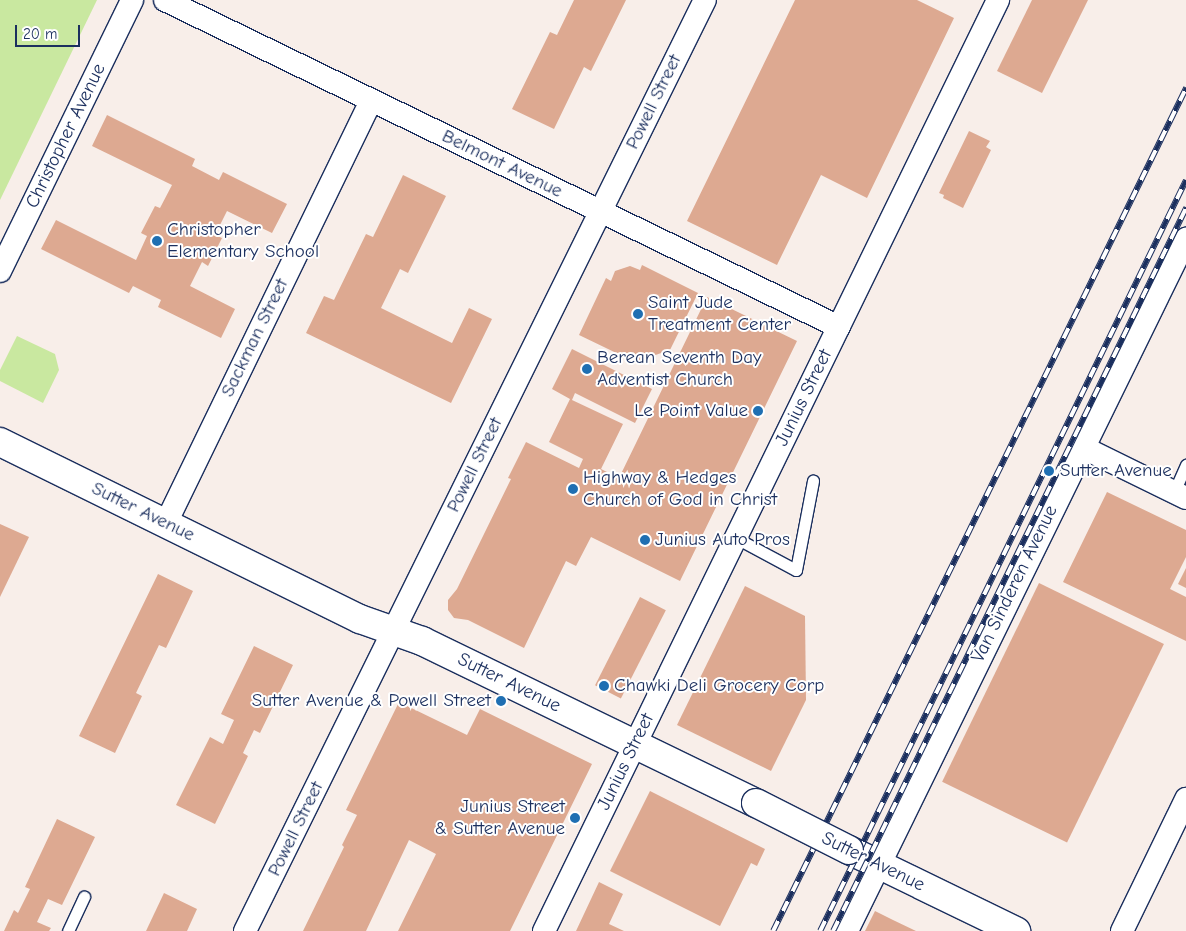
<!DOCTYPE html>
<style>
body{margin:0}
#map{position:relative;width:1186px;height:931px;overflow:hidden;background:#f8eee9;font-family:"Comic Neue",sans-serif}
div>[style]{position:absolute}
.green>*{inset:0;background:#c9e8a0}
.building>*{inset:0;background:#dda991;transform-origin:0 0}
.roads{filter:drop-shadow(1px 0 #1b2f5e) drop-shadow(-1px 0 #1b2f5e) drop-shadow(0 1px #1b2f5e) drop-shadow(0 -1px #1b2f5e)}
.lane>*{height:11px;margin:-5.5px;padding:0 5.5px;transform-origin:5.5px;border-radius:5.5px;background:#fff}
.street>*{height:22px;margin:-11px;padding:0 11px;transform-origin:11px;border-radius:11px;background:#fff}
.secondary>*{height:28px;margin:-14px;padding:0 14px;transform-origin:14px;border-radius:14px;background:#fff}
.rail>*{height:5.5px;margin-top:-2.75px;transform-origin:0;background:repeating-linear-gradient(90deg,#fff 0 11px,#1b2f5e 0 22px);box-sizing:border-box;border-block:1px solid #1b2f5e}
.bridges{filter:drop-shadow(1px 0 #1b2f5e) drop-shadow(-1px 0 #1b2f5e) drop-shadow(0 1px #1b2f5e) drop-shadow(0 -1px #1b2f5e)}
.secondary-bridge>*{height:28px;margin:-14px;padding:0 14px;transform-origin:14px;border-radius:14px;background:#fff}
.dots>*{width:14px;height:14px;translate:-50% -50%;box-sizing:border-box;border:2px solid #fff;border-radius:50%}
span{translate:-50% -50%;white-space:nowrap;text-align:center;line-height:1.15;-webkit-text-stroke:4px #fff;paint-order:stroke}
.street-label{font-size:19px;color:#1b2f5e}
.poi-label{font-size:19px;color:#1b2f5e}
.left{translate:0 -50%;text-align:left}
.right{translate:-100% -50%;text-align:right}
.scale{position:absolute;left:15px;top:25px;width:65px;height:22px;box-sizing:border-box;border:2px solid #1b2f5e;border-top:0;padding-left:6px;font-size:15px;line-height:18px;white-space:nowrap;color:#1b2f5e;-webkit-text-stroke:4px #fff;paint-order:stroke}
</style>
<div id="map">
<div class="green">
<i style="clip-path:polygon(0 0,97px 0,0 200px)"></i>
<i style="clip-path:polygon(17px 336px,55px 354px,59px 370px,43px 403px,0 381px,0 370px)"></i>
</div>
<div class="building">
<i style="clip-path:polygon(574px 0,626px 0,591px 71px,584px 67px,554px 129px,512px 109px,550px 32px,557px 35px)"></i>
<i style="clip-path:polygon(795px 0,917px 0,954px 18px,867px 198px,821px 175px,777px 265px,687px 221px)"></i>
<i style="clip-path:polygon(1032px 0,1088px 0,1042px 93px,997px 71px)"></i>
<i style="clip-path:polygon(107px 115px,195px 159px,192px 166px,219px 180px,223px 172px,287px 204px,272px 233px,227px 211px,215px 235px,222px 238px,208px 266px,202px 262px,190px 286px,235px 309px,221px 338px,158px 307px,161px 300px,133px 286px,129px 293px,41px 249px,56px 220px,136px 260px,147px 236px,141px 233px,155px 206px,160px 208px,172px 185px,92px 146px)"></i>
<i style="clip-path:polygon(969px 131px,990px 141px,986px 147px,991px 150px,963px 208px,943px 198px,944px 195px,939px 193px)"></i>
<i style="clip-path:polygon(403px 175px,446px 196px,408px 273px,400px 269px,381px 308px,452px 343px,469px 308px,492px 319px,451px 403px,306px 333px,324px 296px,334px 300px,366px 234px,373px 237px)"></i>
<i style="clip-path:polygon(642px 265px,698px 293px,670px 350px,635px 362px,579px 335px,606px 278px,611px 281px,615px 271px,630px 266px,640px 270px)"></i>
<i style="clip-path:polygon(707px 297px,797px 341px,680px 581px,591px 537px,576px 566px,566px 561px,524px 648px,468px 620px,454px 618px,448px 610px,448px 600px,457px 589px,511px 479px,508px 478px,526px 442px,579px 468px,583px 459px,549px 442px,570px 399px,552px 389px,572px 349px,652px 389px,635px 423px,575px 393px,572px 400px,623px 424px,601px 469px,619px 478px)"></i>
<i style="clip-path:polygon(1107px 492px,1186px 530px,1186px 557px,1170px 589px,1186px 597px,1186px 641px,1063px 582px)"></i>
<i style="clip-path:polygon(0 524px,29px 537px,0 597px)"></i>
<i style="clip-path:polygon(1186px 568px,1186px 588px,1178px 584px)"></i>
<i style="clip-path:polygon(158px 574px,193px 591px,166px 648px,159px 645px,136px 693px,142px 696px,115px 753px,79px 736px)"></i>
<i style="left:1039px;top:583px;width:139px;height:221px;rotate:26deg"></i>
<i style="clip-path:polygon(745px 586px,805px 616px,806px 700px,771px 771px,677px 725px)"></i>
<i style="left:640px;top:597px;width:29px;height:99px;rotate:27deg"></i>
<i style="clip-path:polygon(254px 646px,293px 665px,260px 733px,254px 730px,243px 753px,248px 756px,215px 824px,176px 805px,210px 737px,223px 744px,234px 720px,221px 714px)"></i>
<i style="clip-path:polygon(399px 702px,467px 735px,480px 709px,592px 764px,510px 931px,398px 931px,436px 854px,409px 840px,366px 931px,303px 931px,344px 847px,342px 845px,357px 815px,346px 810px)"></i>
<i style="clip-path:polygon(650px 791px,765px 849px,757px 866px,751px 863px,720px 926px,610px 871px)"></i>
<i style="clip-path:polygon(57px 819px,95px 837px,62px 905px,48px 899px,37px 922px,51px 928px,49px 931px,4px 931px,14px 910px,18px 913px,30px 889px,25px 887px)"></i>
<i style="clip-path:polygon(599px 882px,623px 894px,609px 924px,624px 931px,576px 931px)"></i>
<i style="clip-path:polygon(164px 893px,197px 909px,187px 931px,146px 931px)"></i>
<i style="clip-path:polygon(875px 911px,893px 920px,916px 931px,865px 931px)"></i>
</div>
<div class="roads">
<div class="lane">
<i style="left:1174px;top:492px;width:30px;rotate:-66deg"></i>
<i style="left:736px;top:538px;width:68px;rotate:28.1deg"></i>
<i style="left:796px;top:570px;width:91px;rotate:-79.2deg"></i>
<i style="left:68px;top:931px;width:38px;rotate:-65deg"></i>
</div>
<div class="street">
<i style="left:165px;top:0;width:749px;rotate:25.88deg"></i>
<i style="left:0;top:271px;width:301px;rotate:-64deg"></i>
<i style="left:1082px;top:447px;width:116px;rotate:26.1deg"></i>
<i style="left:166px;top:523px;width:470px;rotate:-64.1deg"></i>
<i style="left:245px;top:931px;width:1038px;rotate:-63.71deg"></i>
<i style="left:544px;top:931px;width:1036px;rotate:-64deg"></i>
<i style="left:847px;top:931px;width:771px;rotate:-63.9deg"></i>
<i style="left:1122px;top:931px;width:147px;rotate:-64.1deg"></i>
</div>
<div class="secondary">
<i style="left:0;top:442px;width:401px;rotate:26.2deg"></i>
<i style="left:360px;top:619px;width:66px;rotate:19.5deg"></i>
<i style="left:422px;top:641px;width:371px;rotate:25.9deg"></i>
<i style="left:849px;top:850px;width:186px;rotate:25.9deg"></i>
</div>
</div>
<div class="rail">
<i style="left:773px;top:931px;width:939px;rotate:-63.9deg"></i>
<i style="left:820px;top:931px;width:835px;rotate:-64.02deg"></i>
<i style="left:833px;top:931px;width:805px;rotate:-63.98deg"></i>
</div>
<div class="bridges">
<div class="secondary-bridge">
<i style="left:756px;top:803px;width:104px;rotate:26.8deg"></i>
</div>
</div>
<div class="dots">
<i style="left:157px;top:241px;background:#1f6fb2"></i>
<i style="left:638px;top:314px;background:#1f6fb2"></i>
<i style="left:587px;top:369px;background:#1f6fb2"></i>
<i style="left:758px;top:411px;background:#1f6fb2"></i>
<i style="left:1049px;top:471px;background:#1f6fb2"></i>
<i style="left:573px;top:489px;background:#1f6fb2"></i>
<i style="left:645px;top:540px;background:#1f6fb2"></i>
<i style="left:604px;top:686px;background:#1f6fb2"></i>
<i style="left:501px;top:701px;background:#1f6fb2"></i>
<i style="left:575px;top:818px;background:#1f6fb2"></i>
</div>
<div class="street-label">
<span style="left:654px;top:102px;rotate:-64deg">Powell Street</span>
<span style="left:66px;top:136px;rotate:-64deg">Christopher Avenue</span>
<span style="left:502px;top:164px;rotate:26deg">Belmont Avenue</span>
<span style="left:255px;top:338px;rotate:-64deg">Sackman Street</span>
<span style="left:804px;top:398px;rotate:-64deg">Junius Street</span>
<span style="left:475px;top:465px;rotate:-64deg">Powell Street</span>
<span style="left:143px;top:512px;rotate:26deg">Sutter Avenue</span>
<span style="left:1015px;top:584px;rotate:-64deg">Van Sinderen Avenue</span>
<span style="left:509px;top:683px;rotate:26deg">Sutter Avenue</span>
<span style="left:626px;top:762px;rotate:-64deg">Junius Street</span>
<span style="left:296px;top:829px;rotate:-64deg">Powell Street</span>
<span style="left:873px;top:862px;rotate:26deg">Sutter Avenue</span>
</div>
<div class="poi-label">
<span class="left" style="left:167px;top:241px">Christopher<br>Elementary School</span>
<span class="left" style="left:648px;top:314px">Saint Jude<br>Treatment Center</span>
<span class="left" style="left:597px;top:369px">Berean Seventh Day<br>Adventist Church</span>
<span class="right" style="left:748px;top:411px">Le Point Value</span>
<span class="left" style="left:1060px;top:471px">Sutter Avenue</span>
<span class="left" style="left:583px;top:489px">Highway &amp; Hedges<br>Church of God in Christ</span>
<span class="left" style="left:655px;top:540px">Junius Auto Pros</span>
<span class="left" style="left:614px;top:686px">Chawki Deli Grocery Corp</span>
<span class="right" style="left:491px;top:701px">Sutter Avenue &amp; Powell Street</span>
<span class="right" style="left:565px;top:818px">Junius Street<br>&amp; Sutter Avenue</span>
</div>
<div class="scale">20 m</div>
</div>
